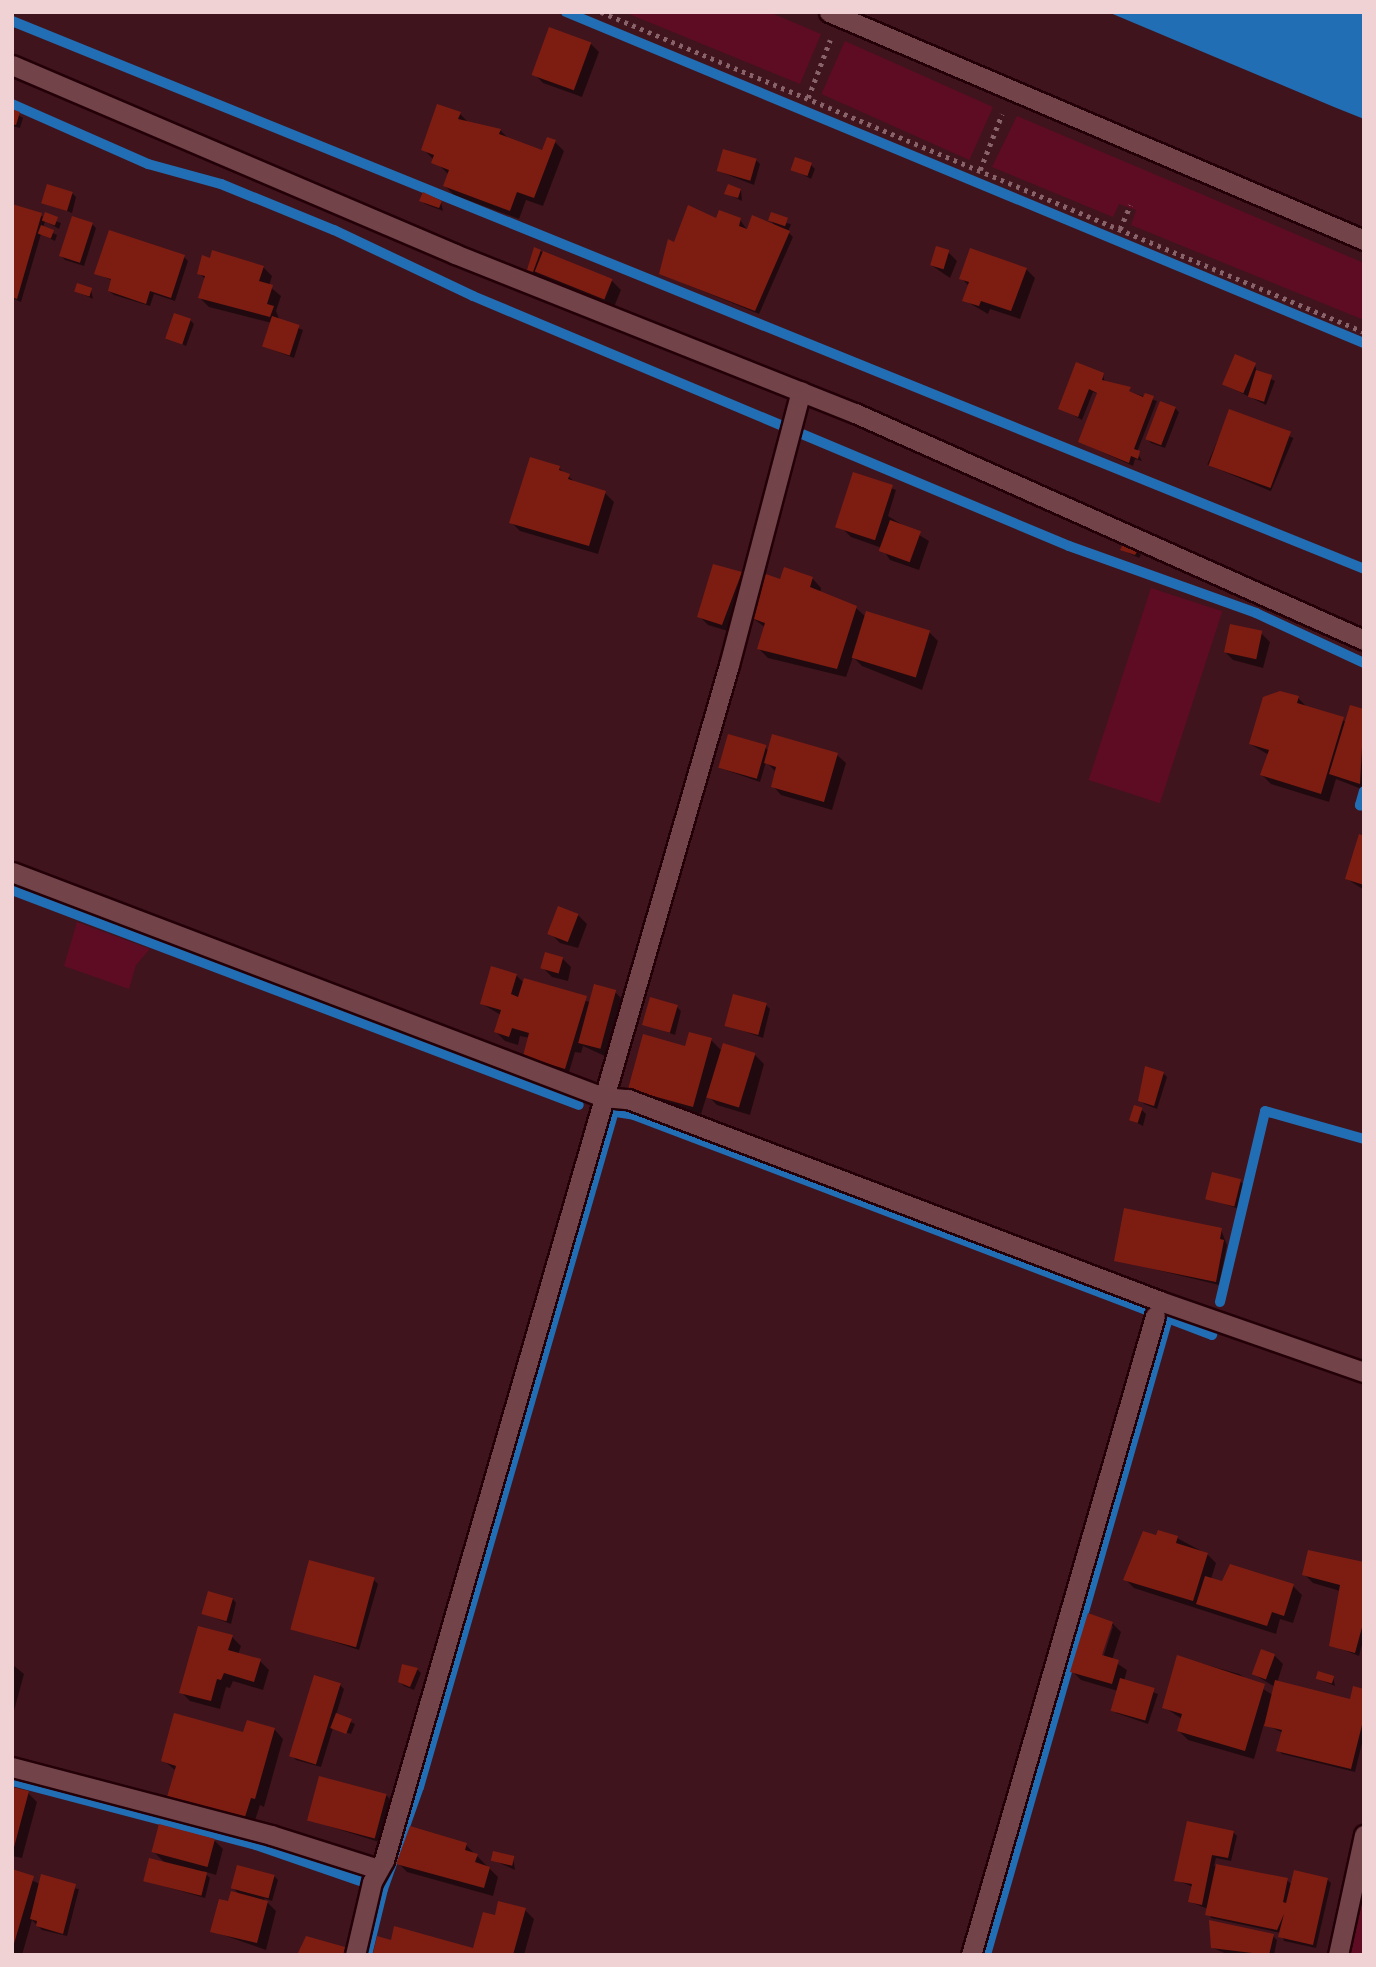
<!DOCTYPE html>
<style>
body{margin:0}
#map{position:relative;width:1376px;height:1967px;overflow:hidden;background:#3f141d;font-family:Helvetica,sans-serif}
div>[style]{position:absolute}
.green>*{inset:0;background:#5e0c24;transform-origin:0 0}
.water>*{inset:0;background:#226eb4}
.shadow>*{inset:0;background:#0007;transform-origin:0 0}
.stream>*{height:10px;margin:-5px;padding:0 5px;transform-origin:5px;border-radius:5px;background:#226eb4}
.building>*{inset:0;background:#7d1d12;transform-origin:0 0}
.path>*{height:4.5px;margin-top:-2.25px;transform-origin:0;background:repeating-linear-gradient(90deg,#886369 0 3.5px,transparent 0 8.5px)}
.roads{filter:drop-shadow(2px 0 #230007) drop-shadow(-2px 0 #230007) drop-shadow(0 2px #230007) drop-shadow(0 -2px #230007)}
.minor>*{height:19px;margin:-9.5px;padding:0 9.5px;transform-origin:9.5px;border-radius:9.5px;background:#73434a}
.tertiary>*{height:19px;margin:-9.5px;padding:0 9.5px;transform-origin:9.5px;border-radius:9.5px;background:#73434a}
span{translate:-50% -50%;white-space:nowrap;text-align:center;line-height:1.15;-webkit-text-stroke:5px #3f141d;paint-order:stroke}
.frame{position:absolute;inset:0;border:14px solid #f0d2d5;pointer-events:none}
</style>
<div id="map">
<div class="green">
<i style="clip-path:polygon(624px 12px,769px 12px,821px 34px,800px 84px)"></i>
<i style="left:845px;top:41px;width:162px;height:58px;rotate:24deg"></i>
<i style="clip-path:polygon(1017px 116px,1364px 263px,1364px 320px,1131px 225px,1136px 210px,1119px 204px,1113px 217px,992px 167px)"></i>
<i style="left:1151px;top:588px;width:75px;height:202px;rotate:18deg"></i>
<i style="clip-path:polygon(77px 922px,150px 949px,136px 965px,129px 989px,64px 966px)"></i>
<i style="clip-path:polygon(1364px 1874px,1364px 1955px,1346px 1955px)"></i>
</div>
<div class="water">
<i style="clip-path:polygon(1108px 12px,1364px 12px,1364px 119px,1334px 107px)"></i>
</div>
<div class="shadow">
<i style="clip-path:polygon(590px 43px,599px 52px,582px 97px,543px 83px,534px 74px)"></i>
<i style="clip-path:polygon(12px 111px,23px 118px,20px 128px,12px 126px)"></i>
<i style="clip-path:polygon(460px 114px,469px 123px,500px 130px,509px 139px,543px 152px,555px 142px,564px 151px,543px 206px,526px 200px,519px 219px,454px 195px,445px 186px,449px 175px,423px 149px)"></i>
<i style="clip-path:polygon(756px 160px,760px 164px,754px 185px,718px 171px)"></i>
<i style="clip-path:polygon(811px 165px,815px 169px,811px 179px,793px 169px)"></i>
<i style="clip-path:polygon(741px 190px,742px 201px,726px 193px)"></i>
<i style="clip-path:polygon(72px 193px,76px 197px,72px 213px,44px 202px)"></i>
<i style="clip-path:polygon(421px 200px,441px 202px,443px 211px,425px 204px)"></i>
<i style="clip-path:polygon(12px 206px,61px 223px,59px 229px,45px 221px,43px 228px,57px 235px,55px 241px,41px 234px,21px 302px,12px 298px)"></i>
<i style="clip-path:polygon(717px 220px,740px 220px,748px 231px,777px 228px,770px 220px,791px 224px,788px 232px,793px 237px,759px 314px,661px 274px,675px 244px)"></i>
<i style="clip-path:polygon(92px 224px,96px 228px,84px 266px,65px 260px,61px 256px)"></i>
<i style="clip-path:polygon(540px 251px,612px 281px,621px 290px,614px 307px,538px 278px,529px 269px)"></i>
<i style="clip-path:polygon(948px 252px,957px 261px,950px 278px,931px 265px)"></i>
<i style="clip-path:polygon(184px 257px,188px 261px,175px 301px,154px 294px,150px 306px,114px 295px,109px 291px,113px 281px,96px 273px)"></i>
<i style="clip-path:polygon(263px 267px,272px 276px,269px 286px,281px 296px,276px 311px,280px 321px,303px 330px,294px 358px,265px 347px,272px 323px,209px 307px,200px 298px,206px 280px,199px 273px)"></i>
<i style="clip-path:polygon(1026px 269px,1035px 278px,1020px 319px,990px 309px,988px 314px,964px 300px,969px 286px,961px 278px)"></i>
<i style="clip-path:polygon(91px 290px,93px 299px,76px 291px)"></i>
<i style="clip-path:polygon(190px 320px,194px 324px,186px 346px,167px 337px)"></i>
<i style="clip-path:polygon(1255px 365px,1257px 372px,1275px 381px,1266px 405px,1225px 385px)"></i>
<i style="clip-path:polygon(1103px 375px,1105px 383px,1157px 401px,1137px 452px,1142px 461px,1135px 459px,1133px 466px,1080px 442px,1099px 394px,1093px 392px,1082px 420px,1060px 408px)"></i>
<i style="clip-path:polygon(1175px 408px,1179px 412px,1165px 448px,1151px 443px,1147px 439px)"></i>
<i style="left:1230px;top:411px;width:69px;height:58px;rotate:23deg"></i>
<i style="clip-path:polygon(559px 468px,577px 484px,605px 493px,614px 502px,598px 554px,520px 531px,511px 522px)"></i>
<i style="clip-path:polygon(854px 474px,896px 490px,888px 516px,929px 541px,919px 570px,890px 560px,882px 548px,851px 537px,842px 528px)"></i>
<i style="clip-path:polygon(1122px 550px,1137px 551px,1141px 555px,1139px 558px)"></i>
<i style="clip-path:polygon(785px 569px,813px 579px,821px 588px,820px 593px,856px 608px,866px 617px,929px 632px,938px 641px,922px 690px,862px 666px,853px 657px,846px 677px,768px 658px,759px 649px,766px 628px,751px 617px,781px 581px)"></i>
<i style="clip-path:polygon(741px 574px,750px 583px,731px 632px,708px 625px,699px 616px)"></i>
<i style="clip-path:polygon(1261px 633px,1270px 642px,1263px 668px,1233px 660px,1224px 651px)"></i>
<i style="clip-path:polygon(1298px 698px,1308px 708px,1347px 722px,1364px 711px,1364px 790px,1336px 779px,1329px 802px,1271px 784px,1262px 775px,1269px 755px,1250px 744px)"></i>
<i style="clip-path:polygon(765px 747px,769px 752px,837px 755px,846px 763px,832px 810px,781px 795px,773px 786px,776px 772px,766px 762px,760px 782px,720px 768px)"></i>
<i style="clip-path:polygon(1364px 834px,1364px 890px,1347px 879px)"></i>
<i style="clip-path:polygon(578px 915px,587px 924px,578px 948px,560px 943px,551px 934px)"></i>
<i style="clip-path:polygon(562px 958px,571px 967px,568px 981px,552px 977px,543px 968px)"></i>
<i style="clip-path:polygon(516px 975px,524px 983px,590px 1002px,615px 992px,624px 1001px,607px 1057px,583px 1046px,581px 1053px,575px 1052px,569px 1072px,529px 1059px,525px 1055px,530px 1038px,520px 1036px,518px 1045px,505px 1041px,496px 1032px,501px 1015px,482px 1004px)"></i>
<i style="clip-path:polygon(766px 1005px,770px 1009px,763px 1038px,727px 1025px)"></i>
<i style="clip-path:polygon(677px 1007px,681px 1011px,675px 1035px,645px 1024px)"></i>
<i style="clip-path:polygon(711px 1040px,722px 1051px,755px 1055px,764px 1064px,750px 1115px,717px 1105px,707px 1095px,701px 1114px,639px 1097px,630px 1088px,686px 1048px)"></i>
<i style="clip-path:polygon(1163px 1073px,1167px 1077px,1157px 1109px,1144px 1104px,1140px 1100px)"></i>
<i style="clip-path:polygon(1142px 1110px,1146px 1114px,1143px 1126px,1131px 1120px)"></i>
<i style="clip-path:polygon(1240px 1181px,1244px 1185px,1239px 1209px,1207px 1198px)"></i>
<i style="clip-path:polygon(1221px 1230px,1227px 1245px,1219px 1285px,1116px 1260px)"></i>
<i style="clip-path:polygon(1144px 1533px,1177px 1538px,1207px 1554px,1216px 1563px,1211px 1579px,1223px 1583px,1231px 1566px,1293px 1586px,1302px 1595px,1293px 1623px,1280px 1619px,1276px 1634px,1134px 1588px,1125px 1579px)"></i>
<i style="clip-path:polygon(1364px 1564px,1364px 1637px,1359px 1656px,1331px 1645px,1340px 1591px,1313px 1583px,1304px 1574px)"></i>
<i style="clip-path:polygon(374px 1580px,378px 1584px,359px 1650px,292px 1628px)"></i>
<i style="clip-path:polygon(233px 1599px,236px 1603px,231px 1624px,204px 1614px)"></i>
<i style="clip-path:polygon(evenodd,1112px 1623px,1121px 1632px,1112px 1660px,1127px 1670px,1124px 1681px,1158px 1694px,1148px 1724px,1116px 1713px,1112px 1709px,1118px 1691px,1081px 1680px,1072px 1671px,1112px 1623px,1110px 1626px,1113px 1626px,1101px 1664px,1098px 1663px,1110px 1626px)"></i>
<i style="clip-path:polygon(232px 1637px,241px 1646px,238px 1655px,260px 1661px,269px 1670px,263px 1690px,233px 1681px,230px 1688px,226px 1687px,220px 1709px,190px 1701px,181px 1692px)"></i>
<i style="clip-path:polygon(1274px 1655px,1283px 1664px,1277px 1683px,1351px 1701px,1364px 1690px,1364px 1735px,1355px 1772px,1282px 1754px,1278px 1750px,1283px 1733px,1264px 1724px,1254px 1759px,1188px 1740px,1179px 1731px,1182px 1719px,1164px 1707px,1179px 1657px,1239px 1674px,1273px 1695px,1275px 1687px,1255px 1675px)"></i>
<i style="clip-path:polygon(12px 1664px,24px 1674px,12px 1718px)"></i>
<i style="clip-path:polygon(417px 1669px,421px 1673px,414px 1690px,404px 1686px,400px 1682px)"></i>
<i style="clip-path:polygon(1333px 1677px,1335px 1686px,1318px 1679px)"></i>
<i style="clip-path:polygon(340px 1685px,344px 1689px,336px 1715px,355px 1724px,351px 1734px,333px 1728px,321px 1767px,296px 1760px,292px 1756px)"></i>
<i style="clip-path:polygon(evenodd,275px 1730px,283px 1739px,264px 1807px,260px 1805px,253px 1827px,178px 1806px,169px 1797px,176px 1771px,163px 1760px,244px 1734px,275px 1730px,177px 1799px,253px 1820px,252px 1824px,177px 1802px,177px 1799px)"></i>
<i style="clip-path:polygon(12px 1788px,28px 1793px,37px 1802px,22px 1858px,12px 1856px)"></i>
<i style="clip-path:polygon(386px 1795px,390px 1799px,379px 1842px,309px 1820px)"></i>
<i style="clip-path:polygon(1233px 1832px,1237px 1836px,1231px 1861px,1216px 1858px,1214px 1866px,1287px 1880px,1292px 1885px,1327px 1879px,1331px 1883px,1316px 1948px,1284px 1941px,1281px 1933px,1211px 1918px,1208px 1909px,1190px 1902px,1193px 1887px,1176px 1880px)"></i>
<i style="clip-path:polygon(214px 1840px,223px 1849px,216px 1875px,203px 1871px,210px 1878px,205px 1898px,146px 1881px,166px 1864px,154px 1852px)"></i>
<i style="clip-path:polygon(466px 1845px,498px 1877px,493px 1896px,407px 1872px,398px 1863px)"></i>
<i style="clip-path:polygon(513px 1857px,515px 1870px,493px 1860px)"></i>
<i style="clip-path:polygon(12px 1871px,40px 1884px,79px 1889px,67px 1936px,42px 1930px,32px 1920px,22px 1955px,12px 1955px)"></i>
<i style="clip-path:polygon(274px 1876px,278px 1880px,272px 1901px,263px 1898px,276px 1911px,266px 1950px,212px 1931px,230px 1903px,241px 1896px,233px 1888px)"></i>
<i style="clip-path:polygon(525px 1910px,534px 1919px,524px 1955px,375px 1953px,474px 1950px,496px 1917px)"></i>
<i style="clip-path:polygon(1273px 1936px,1277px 1940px,1274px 1955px,1229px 1955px,1213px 1948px)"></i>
</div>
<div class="stream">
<i style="left:566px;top:12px;width:864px;rotate:22.53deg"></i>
<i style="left:12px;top:21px;width:1459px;rotate:22.06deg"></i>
<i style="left:12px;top:104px;width:149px;rotate:23.8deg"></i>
<i style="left:148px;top:164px;width:76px;rotate:15.3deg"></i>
<i style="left:221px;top:184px;width:122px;rotate:22.2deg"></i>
<i style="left:334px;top:230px;width:154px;rotate:25.4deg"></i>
<i style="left:473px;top:296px;width:646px;rotate:22.76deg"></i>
<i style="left:1069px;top:546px;width:199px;rotate:19.7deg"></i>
<i style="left:1256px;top:613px;width:119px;rotate:24.8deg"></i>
<i style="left:1364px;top:791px;width:15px;rotate:106deg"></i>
<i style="left:1360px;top:805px;width:4px;rotate:14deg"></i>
<i style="left:12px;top:890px;width:606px;rotate:20.77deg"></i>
<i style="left:610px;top:1111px;width:24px;rotate:9deg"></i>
<i style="left:634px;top:1115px;width:618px;rotate:20.84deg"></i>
<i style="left:1212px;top:1335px;width:4px;rotate:-76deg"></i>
<i style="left:1220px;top:1302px;width:196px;rotate:-76.7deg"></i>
<i style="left:1265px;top:1111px;width:103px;rotate:15.8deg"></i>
<i style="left:12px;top:1781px;width:252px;rotate:14.7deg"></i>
<i style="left:256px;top:1845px;width:134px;rotate:19.1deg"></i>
<i style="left:383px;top:1889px;width:68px;rotate:103.6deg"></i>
<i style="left:383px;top:1889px;width:108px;rotate:-70.6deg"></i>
<i style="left:419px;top:1787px;width:704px;rotate:-73.91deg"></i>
<i style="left:986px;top:1955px;width:662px;rotate:-74.05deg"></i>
</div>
<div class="building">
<i style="left:549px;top:27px;width:45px;height:51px;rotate:20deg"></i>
<i style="clip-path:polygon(437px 104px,461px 112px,458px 119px,501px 129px,499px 134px,542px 150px,547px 137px,556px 140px,534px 198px,517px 192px,510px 211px,443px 186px,449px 170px,431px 163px,434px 155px,421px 150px)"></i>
<i style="clip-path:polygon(12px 109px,20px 112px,16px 125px,12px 124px)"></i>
<i style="left:723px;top:149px;width:35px;height:23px;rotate:16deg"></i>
<i style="left:795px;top:157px;width:18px;height:14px;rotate:19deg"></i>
<i style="left:47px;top:184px;width:27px;height:20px;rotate:17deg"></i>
<i style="clip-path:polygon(728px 184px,741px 189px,738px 198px,724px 194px)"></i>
<i style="clip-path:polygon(423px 192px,442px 201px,439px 208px,419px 201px)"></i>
<i style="clip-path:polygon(12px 204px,42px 213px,17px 299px,12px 297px)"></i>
<i style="clip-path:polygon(688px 205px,716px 218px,719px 210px,741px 218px,739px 226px,747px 229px,752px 215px,790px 231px,755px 311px,659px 274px,668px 239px,674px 242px)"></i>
<i style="left:45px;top:212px;width:14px;height:9px;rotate:21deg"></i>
<i style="left:771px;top:212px;width:18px;height:9px;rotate:19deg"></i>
<i style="left:72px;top:216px;width:22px;height:42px;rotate:18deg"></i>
<i style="left:41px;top:225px;width:14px;height:9px;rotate:21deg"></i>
<i style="clip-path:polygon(109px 230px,185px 255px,171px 298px,150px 291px,146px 304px,108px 291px,111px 279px,94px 274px)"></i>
<i style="left:936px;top:246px;width:14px;height:20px;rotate:17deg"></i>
<i style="clip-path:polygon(534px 247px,541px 250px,533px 272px,527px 270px)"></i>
<i style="clip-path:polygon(970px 248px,1027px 268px,1011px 311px,981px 301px,979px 306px,962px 301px,969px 282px,959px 279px)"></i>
<i style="clip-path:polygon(212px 250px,264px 266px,259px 281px,273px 285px,267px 304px,274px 306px,270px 317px,198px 298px,205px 276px,197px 274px,202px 255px,210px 258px)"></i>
<i style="left:543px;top:251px;width:75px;height:22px;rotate:22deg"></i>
<i style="left:77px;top:283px;width:16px;height:9px;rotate:18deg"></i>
<i style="left:174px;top:313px;width:18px;height:27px;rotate:19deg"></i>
<i style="left:272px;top:316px;width:29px;height:32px;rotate:18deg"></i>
<i style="left:1235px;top:354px;width:23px;height:33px;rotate:23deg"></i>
<i style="clip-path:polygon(1076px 362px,1104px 373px,1102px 380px,1131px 387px,1129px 391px,1143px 397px,1145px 393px,1154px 396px,1134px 449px,1140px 451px,1138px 459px,1131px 456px,1129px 463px,1078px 442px,1097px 393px,1089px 389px,1078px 417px,1058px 409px)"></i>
<i style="left:1256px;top:370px;width:17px;height:28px;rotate:17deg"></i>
<i style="left:1160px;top:401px;width:17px;height:41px;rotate:21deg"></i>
<i style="left:1229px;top:409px;width:66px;height:60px;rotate:20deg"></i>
<i style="clip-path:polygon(530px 457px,560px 466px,559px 470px,570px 474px,568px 479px,606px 491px,589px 546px,509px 523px)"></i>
<i style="left:853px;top:472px;width:42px;height:58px;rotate:18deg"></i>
<i style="left:890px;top:520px;width:33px;height:33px;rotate:20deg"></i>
<i style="clip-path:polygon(1123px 544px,1138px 550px,1135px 555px,1120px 550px)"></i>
<i style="clip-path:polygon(713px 564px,742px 572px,722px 625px,697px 617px)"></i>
<i style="clip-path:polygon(784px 567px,813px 577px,810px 587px,857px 606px,837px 669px,757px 649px,765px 623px,749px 617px,763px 573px,780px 579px)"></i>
<i style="left:866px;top:611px;width:67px;height:49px;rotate:17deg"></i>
<i style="left:1230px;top:624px;width:33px;height:29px;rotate:12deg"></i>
<i style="clip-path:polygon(1280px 691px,1299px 696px,1297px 703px,1344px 717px,1321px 794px,1260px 775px,1269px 750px,1249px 744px,1263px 697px)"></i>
<i style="clip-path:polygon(1350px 705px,1364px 709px,1360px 784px,1329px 774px)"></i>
<i style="left:728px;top:734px;width:40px;height:35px;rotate:16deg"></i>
<i style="clip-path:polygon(772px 734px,838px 753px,824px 802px,771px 787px,776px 767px,764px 763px)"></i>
<i style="clip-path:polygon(1359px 834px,1364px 836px,1364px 885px,1345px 879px)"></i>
<i style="left:558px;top:906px;width:22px;height:30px;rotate:21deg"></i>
<i style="left:545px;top:952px;width:19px;height:17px;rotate:16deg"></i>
<i style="clip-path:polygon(491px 966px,517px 974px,511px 994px,518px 997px,524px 978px,587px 996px,565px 1069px,523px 1056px,529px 1033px,512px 1028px,509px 1037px,494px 1032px,501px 1010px,480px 1004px)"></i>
<i style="left:594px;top:984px;width:23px;height:61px;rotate:15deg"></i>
<i style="left:733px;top:994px;width:35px;height:33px;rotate:15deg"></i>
<i style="left:650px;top:997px;width:29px;height:29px;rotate:16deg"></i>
<i style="clip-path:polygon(689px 1032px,712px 1038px,693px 1107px,628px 1089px,643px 1034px,685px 1046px)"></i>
<i style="left:723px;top:1043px;width:34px;height:57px;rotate:17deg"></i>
<i style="clip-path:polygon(1145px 1066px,1164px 1072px,1154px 1106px,1138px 1101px)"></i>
<i style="left:1134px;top:1105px;width:9px;height:16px;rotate:18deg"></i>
<i style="left:1212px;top:1172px;width:30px;height:28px;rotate:14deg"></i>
<i style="clip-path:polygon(1124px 1208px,1222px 1228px,1220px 1239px,1224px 1240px,1216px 1282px,1114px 1261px)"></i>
<i style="clip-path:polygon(1158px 1530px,1178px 1536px,1176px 1543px,1208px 1553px,1193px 1601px,1123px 1580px,1143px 1531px,1156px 1535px)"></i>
<i style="clip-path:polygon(1308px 1550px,1364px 1562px,1364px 1620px,1355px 1653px,1329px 1646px,1340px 1585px,1302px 1575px)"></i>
<i style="left:309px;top:1560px;width:68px;height:72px;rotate:15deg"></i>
<i style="clip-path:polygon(1230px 1564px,1294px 1584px,1284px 1616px,1272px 1612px,1267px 1626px,1196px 1604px,1205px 1576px,1222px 1581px)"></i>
<i style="left:208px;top:1591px;width:26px;height:24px;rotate:16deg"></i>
<i style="clip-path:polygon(1088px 1613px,1113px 1622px,1102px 1655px,1119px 1660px,1112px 1684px,1070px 1672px)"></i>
<i style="clip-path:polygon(198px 1626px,233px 1635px,228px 1650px,261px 1659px,254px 1682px,224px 1673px,221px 1680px,217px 1679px,211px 1701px,179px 1693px)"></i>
<i style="left:1261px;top:1649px;width:15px;height:27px;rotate:20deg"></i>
<i style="clip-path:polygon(1177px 1655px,1265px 1684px,1245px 1751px,1177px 1731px,1182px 1714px,1162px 1708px)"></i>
<i style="clip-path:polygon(402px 1664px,418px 1668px,410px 1687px,398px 1682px)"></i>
<i style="left:1318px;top:1671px;width:17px;height:8px;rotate:17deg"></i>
<i style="left:314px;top:1675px;width:28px;height:85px;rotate:17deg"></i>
<i style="left:1120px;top:1678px;width:36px;height:34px;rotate:16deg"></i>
<i style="clip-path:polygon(1275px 1680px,1350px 1699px,1353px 1686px,1364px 1689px,1364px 1717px,1351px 1769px,1276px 1751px,1282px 1730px,1264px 1726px)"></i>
<i style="clip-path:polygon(174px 1713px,243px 1732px,247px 1720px,275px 1728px,255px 1799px,251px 1798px,244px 1820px,167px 1797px,176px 1766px,161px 1761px)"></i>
<i style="left:336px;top:1713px;width:17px;height:16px;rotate:21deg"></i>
<i style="left:319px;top:1776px;width:70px;height:46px;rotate:15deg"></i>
<i style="clip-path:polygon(12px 1787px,29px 1791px,13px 1851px,12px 1851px)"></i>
<i style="clip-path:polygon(1187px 1821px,1234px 1831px,1228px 1858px,1212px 1855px,1202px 1905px,1188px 1902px,1192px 1884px,1174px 1881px)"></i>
<i style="left:159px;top:1824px;width:58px;height:29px;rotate:15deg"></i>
<i style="clip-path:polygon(410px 1826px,467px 1843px,465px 1850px,478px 1854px,475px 1862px,490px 1867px,484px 1888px,396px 1864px)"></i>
<i style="left:493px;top:1851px;width:22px;height:10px;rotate:13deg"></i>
<i style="left:149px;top:1858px;width:60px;height:24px;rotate:14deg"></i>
<i style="clip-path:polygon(1216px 1864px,1288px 1878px,1283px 1902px,1286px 1903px,1294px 1870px,1328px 1878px,1313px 1945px,1278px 1937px,1284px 1914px,1277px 1930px,1205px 1915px)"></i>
<i style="left:237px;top:1865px;width:39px;height:24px;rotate:15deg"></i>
<i style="clip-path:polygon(12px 1869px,34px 1876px,13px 1947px,12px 1947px)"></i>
<i style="clip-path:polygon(41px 1874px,76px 1884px,63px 1934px,36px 1926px,37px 1921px,30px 1919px)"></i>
<i style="clip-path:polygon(231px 1891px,268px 1901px,257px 1943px,210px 1932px,219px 1899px,228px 1901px)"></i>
<i style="clip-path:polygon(498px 1901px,526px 1908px,513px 1955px,373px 1953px,377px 1936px,391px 1940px,394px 1926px,473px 1948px,483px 1912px,495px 1915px)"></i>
<i style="clip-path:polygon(1209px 1920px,1274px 1934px,1269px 1955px,1211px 1948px)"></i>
<i style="clip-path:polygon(306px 1936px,345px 1947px,343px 1955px,297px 1955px)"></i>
</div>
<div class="path">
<i style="left:601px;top:12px;width:827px;rotate:22.75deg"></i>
<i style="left:808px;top:98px;width:62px;rotate:-69.2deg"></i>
<i style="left:980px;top:170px;width:60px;rotate:-68.6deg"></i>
<i style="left:1120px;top:229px;width:26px;rotate:-67deg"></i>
</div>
<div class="roads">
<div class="minor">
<i style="left:12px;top:65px;width:482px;rotate:23.1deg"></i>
<i style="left:455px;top:254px;width:430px;rotate:21.7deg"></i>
<i style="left:855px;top:413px;width:557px;rotate:24.04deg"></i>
<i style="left:12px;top:872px;width:632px;rotate:20.84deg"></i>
<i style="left:603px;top:1097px;width:25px;rotate:5deg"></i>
<i style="left:628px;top:1099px;width:569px;rotate:20.79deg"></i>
<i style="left:1160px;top:1301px;width:216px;rotate:19.2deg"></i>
<i style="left:12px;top:1767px;width:268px;rotate:14.7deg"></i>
<i style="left:271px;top:1835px;width:112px;rotate:17.6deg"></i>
<i style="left:355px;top:1955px;width:75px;rotate:-76.9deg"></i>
<i style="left:372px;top:1882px;width:25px;rotate:-61deg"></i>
<i style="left:384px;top:1860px;width:1244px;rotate:-73.9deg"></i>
<i style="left:729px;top:665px;width:283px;rotate:-75.3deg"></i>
<i style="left:971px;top:1955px;width:665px;rotate:-73.94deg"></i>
<i style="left:1338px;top:1955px;width:123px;rotate:-77.8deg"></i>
</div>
<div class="tertiary">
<i style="left:829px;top:12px;width:582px;rotate:23.08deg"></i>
</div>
</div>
<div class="frame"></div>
</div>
